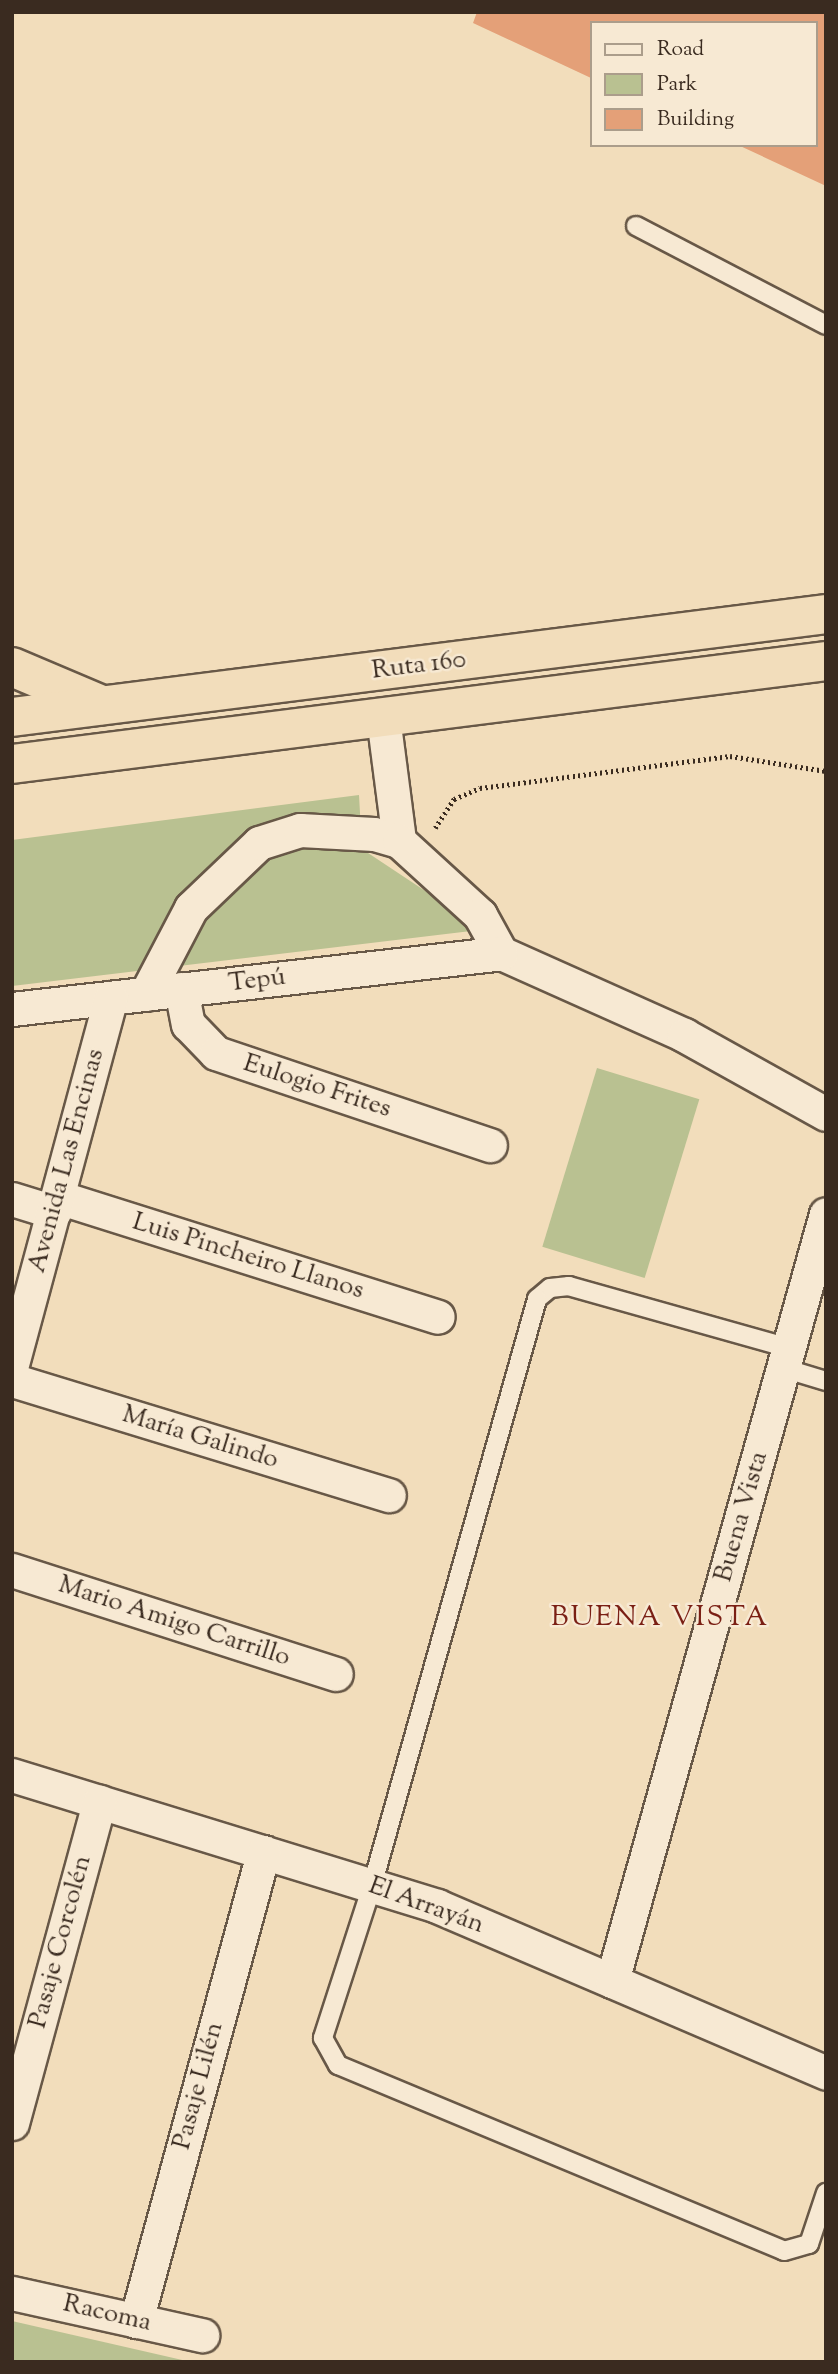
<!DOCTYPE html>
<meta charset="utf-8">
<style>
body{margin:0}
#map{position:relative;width:838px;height:2374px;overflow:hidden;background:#f2ddbb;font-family:"Sorts Mill Goudy",serif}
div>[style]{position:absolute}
.green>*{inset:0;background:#b9c191;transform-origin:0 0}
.building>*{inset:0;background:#e4a078}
.path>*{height:4.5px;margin-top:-2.25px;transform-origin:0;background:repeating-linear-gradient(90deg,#3a2b20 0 2px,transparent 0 5.5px)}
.roads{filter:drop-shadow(2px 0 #685847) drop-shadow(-2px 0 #685847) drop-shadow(0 2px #685847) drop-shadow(0 -2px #685847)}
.service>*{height:18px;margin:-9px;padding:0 9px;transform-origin:9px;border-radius:9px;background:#f7e9d3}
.minor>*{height:33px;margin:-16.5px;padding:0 16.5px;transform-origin:16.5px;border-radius:16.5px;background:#f7e9d3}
.motorway>*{height:38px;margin:-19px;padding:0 19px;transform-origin:19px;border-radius:19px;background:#f2ddbb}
span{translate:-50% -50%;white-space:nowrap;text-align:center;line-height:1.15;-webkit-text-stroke:5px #f7e9d3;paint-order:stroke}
.street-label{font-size:26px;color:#3a2b20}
.neighbourhood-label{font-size:28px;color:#7a1f14;letter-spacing:2px}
.frame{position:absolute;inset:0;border:14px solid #3a2b20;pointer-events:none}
.legend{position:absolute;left:590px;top:21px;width:228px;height:126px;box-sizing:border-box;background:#f7e9d3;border:2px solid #ab9d8b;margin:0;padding:9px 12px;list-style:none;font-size:21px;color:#3a2b20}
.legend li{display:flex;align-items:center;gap:14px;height:35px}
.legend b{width:35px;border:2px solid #ab9d8b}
</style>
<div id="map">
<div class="green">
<i style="clip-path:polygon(359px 795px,362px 849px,469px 920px,471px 931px,12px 986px,12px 840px)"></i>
<i style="left:597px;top:1068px;width:107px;height:187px;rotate:17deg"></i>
<i style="clip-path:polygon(12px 2321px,191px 2362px,12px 2362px)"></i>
</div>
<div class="building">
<i style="clip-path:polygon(477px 12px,826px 12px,826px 186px,738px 145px,815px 145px,815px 23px,591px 23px,591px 78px,473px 23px)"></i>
</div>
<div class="path">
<i style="left:435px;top:828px;width:35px;rotate:-57deg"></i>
<i style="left:454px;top:799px;width:28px;rotate:-23deg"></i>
<i style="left:480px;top:788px;width:252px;rotate:-7.3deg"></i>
<i style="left:730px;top:756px;width:97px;rotate:8.9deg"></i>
</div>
<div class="roads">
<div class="service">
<i style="left:636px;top:226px;width:214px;rotate:27.5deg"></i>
<i style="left:789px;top:1348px;width:229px;rotate:-164.3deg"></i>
<i style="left:569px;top:1286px;width:19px;rotate:174deg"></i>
<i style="left:550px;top:1288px;width:17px;rotate:140deg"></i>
<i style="left:537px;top:1299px;width:610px;rotate:105.7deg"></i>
<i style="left:372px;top:1886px;width:160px;rotate:107.9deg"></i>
<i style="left:323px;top:2038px;width:31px;rotate:61deg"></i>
<i style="left:338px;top:2065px;width:483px;rotate:22.6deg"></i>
<i style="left:784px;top:2251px;width:26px;rotate:-16deg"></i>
<i style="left:809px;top:2244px;width:54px;rotate:-71.6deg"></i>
<i style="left:783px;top:1368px;width:45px;rotate:16.8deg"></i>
</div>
<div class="minor">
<i style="left:383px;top:717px;width:125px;rotate:82.6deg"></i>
<i style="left:181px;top:989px;width:36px;rotate:79deg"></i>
<i style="left:188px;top:1024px;width:40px;rotate:46deg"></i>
<i style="left:216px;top:1053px;width:289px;rotate:18.6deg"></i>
<i style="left:146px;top:994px;width:97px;rotate:-62.4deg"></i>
<i style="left:191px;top:908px;width:94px;rotate:-43.7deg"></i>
<i style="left:259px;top:843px;width:43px;rotate:-17.6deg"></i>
<i style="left:300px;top:830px;width:74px;rotate:3.1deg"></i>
<i style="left:374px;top:834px;width:26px;rotate:16deg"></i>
<i style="left:399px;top:841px;width:110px;rotate:42.4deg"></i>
<i style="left:480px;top:915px;width:43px;rotate:61.1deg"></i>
<i style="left:501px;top:953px;width:201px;rotate:24.1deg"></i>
<i style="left:684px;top:1035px;width:162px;rotate:29.1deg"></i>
<i style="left:12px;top:1009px;width:492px;rotate:-6.5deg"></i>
<i style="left:58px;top:1197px;width:398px;rotate:17.5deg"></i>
<i style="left:12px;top:1199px;width:44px;rotate:17.2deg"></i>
<i style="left:12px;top:1364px;width:379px;rotate:-74.9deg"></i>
<i style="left:12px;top:1380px;width:394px;rotate:17deg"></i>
<i style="left:12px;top:1570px;width:340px;rotate:17.8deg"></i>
<i style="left:12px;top:1775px;width:445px;rotate:17.1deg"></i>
<i style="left:437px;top:1906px;width:423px;rotate:23.2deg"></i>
<i style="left:612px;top:1981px;width:796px;rotate:-74.41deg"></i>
<i style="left:12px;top:2123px;width:333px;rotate:-74.8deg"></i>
<i style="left:12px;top:2293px;width:195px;rotate:12.5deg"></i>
<i style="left:136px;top:2321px;width:486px;rotate:-74.8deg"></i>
</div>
<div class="motorway">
<i style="left:12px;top:667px;width:98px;rotate:22.9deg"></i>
<i style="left:12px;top:717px;width:820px;rotate:-7.21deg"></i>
<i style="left:12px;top:764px;width:820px;rotate:-7.21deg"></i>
</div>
</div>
<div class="street-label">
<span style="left:419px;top:666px;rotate:-7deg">Ruta 160</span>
<span style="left:257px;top:981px;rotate:-7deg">Tepú</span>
<span style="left:317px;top:1087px;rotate:18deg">Eulogio Frites</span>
<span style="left:67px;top:1161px;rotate:-75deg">Avenida Las Encinas</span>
<span style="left:248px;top:1257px;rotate:17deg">Luis Pincheiro Llanos</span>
<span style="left:200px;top:1438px;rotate:17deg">María Galindo</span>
<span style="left:742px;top:1517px;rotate:-74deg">Buena Vista</span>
<span style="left:174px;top:1622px;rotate:18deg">Mario Amigo Carrillo</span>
<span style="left:426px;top:1906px;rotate:20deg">El Arrayán</span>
<span style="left:61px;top:1942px;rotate:-75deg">Pasaje Corcolén</span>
<span style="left:199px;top:2086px;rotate:-75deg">Pasaje Lilén</span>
<span style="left:107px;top:2314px;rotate:13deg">Racoma</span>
</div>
<div class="neighbourhood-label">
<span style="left:660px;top:1618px">BUENA VISTA</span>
</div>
<div class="frame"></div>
<ul class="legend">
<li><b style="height:9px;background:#f7e9d3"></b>Road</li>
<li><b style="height:19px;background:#b9c191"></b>Park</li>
<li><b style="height:19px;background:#e4a078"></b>Building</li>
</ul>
</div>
